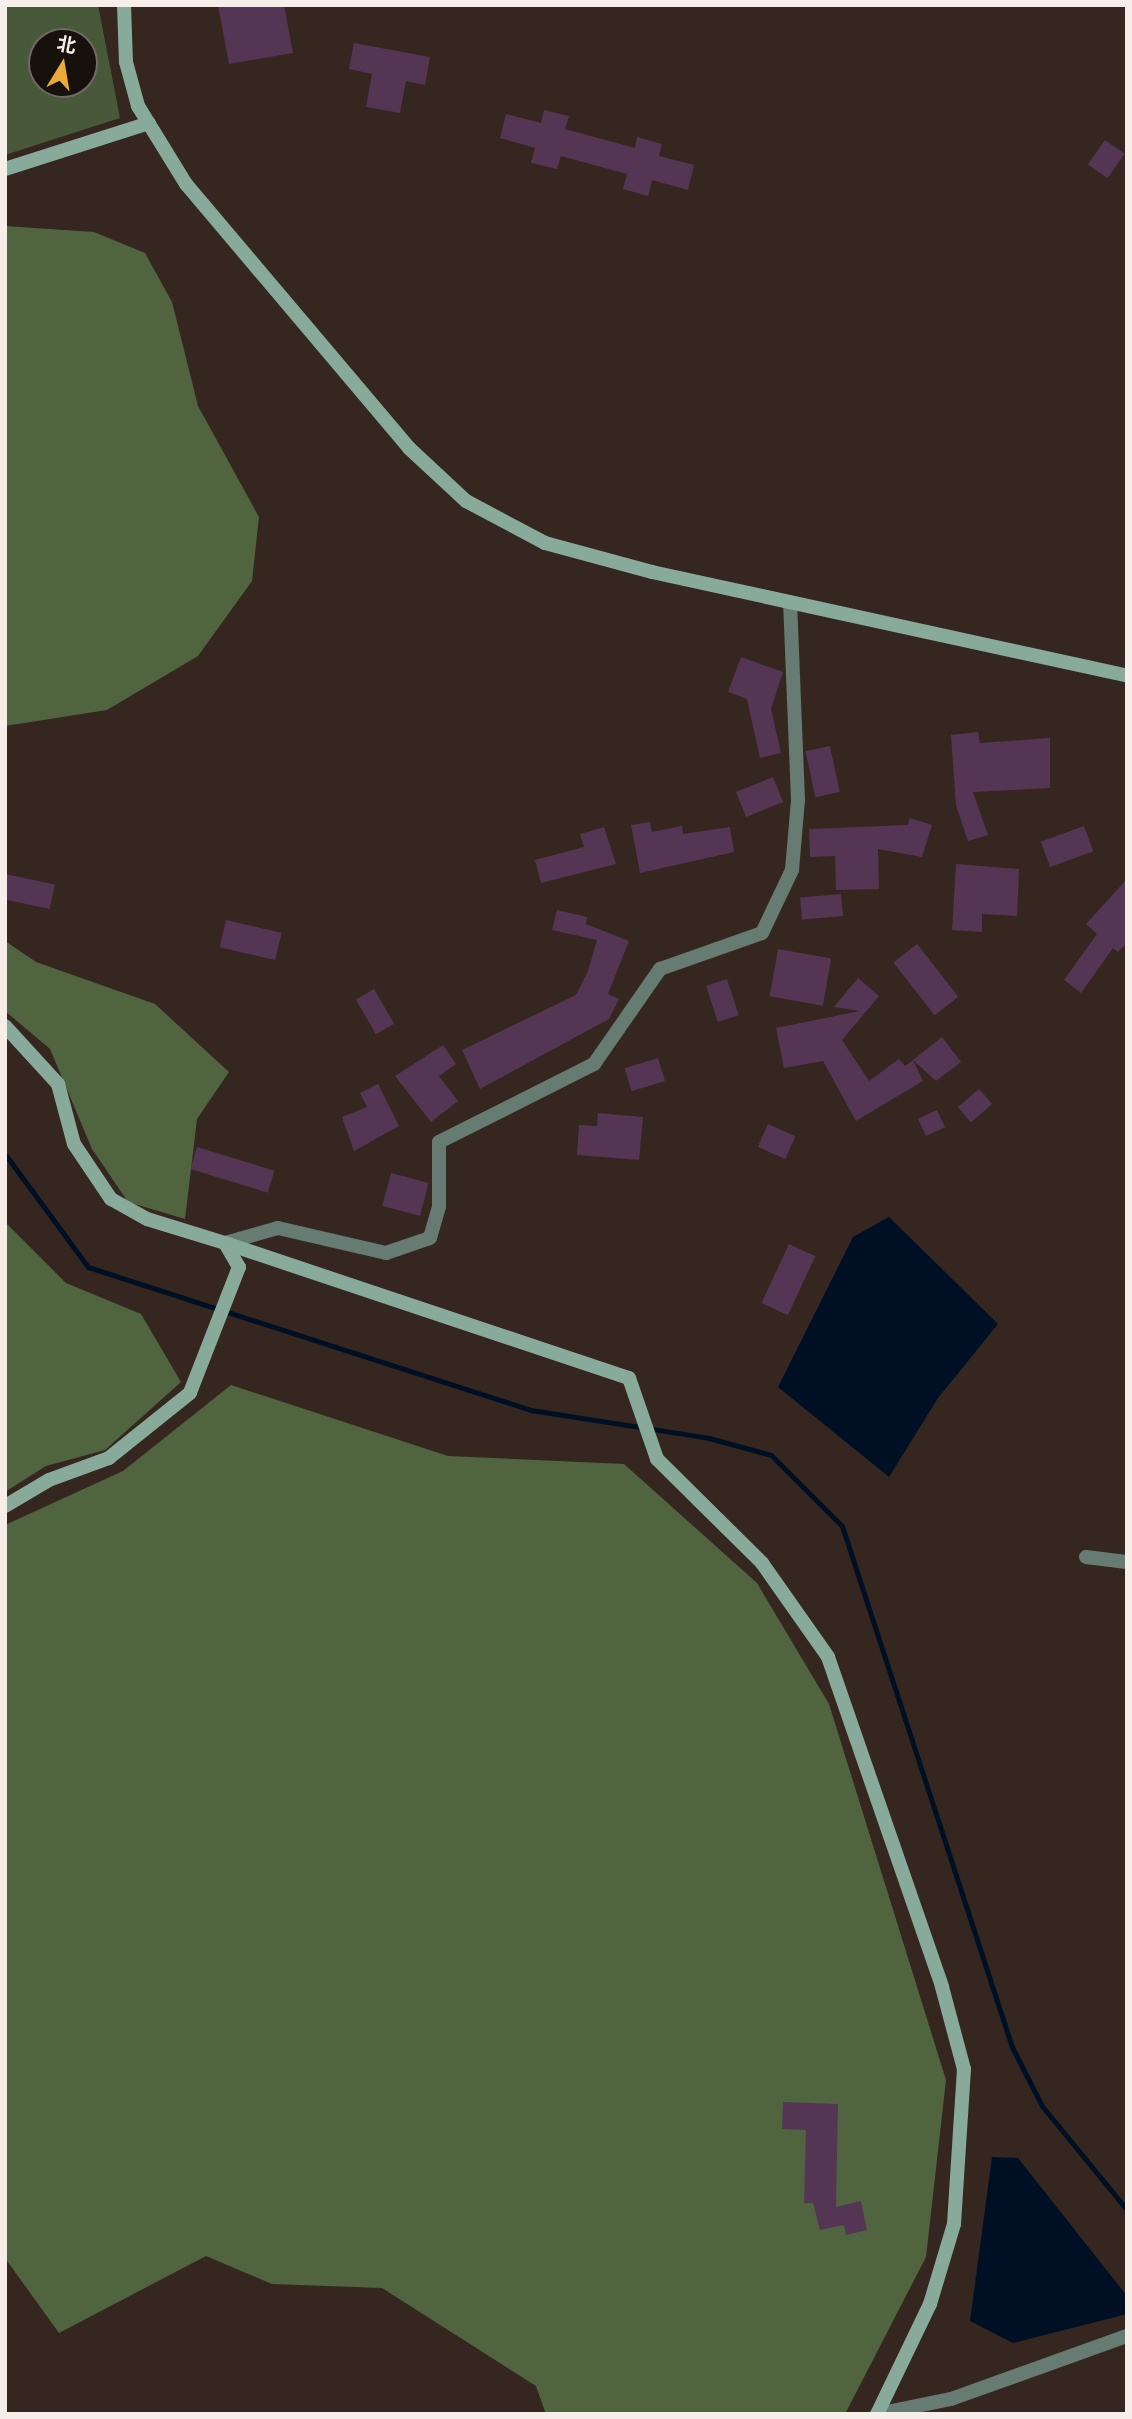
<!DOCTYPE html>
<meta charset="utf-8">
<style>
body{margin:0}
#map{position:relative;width:1132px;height:2419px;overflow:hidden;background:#35261f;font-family:Quicksand,"Noto Sans SC",sans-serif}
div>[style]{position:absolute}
.green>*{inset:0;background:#475938}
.forest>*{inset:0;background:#50653f}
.water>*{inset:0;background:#001024}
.stream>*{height:5px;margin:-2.5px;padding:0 2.5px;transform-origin:2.5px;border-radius:2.5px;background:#001024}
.building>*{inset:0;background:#543654;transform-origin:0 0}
.street>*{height:14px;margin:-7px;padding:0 7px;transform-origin:7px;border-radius:7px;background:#667b72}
.secondary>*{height:14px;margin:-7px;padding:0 7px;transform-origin:7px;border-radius:7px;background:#87aa9b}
span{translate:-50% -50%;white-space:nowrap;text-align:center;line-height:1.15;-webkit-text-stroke:7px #17110d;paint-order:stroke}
.frame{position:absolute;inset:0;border:7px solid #f8eee9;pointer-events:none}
.north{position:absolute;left:28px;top:28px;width:70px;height:70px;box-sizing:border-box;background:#17110d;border:2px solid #716965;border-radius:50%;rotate:11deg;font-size:19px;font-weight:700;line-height:28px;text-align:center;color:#f8eee9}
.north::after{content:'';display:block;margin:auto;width:24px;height:32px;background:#eaaa39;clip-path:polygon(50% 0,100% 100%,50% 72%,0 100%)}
</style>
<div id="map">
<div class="green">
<i style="clip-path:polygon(evenodd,5px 5px,98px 5px,120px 118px,5px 155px,5px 5px,42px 42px,84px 42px,84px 84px,42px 84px,42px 42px)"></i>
</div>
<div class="forest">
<i style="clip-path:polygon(5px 226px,94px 232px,145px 253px,172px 302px,198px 406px,259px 517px,252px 581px,198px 656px,107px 710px,5px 726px)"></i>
<i style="clip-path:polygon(5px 941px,36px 962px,155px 1004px,229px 1072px,197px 1119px,185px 1219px,128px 1202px,92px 1149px,50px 1049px,5px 1011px)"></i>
<i style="clip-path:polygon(5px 1222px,66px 1283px,141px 1314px,181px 1382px,105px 1450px,46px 1466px,5px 1492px)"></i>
<i style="clip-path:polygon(231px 1385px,448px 1456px,624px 1464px,757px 1583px,829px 1704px,946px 2080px,926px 2257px,845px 2414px,546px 2414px,536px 2386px,382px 2288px,272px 2284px,206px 2256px,59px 2333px,5px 2258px,5px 1525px,123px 1471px)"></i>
</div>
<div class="water">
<i style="clip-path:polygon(889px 1217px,998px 1324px,938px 1398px,889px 1477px,778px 1387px,853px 1237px)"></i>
<i style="clip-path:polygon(992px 2157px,1018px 2158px,1127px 2296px,1127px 2314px,1013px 2343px,970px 2321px)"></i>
</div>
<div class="stream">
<i style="left:5px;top:1154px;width:140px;rotate:53.7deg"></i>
<i style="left:88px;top:1267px;width:466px;rotate:17.9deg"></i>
<i style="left:531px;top:1410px;width:180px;rotate:8.9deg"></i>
<i style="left:709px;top:1438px;width:64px;rotate:15.3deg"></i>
<i style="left:771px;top:1455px;width:100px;rotate:45deg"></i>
<i style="left:842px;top:1526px;width:548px;rotate:71.93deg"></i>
<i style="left:1012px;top:2047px;width:66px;rotate:63deg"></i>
<i style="left:1042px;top:2106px;width:134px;rotate:50.7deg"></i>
</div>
<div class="building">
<i style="clip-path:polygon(218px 5px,284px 5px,293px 53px,229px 64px)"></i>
<i style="clip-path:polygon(354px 43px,430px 57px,425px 85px,406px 81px,400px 113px,366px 107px,372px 74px,349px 69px)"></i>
<i style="clip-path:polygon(544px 110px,569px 116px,565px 129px,635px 148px,637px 137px,662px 144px,659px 156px,694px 165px,688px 190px,652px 180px,648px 196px,623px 189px,627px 174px,561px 156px,557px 169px,531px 163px,535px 148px,500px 138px,506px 114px,541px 123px)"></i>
<i style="left:1105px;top:140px;width:24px;height:30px;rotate:35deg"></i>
<i style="clip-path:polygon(741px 657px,783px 672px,771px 709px,781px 753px,760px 758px,747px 699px,728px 692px)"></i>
<i style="clip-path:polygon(978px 732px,980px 743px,1050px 738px,1050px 788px,973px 792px,988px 835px,968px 841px,956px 805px,951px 735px)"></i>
<i style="left:830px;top:746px;width:47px;height:25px;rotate:78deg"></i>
<i style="left:773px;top:777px;width:27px;height:40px;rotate:68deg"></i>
<i style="clip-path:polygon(910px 818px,932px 825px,922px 857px,878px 849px,879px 889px,836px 890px,835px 856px,810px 857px,809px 829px,908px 825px)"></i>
<i style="clip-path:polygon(650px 822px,652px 832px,682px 826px,683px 834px,730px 827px,734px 852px,640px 873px,631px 825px)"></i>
<i style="left:1084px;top:826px;width:27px;height:46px;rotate:70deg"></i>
<i style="clip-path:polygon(604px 827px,616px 864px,541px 883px,535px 860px,584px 847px,580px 834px)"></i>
<i style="clip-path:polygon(956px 864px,1019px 869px,1017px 916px,982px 914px,982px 932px,952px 930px)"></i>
<i style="left:5px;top:874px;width:51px;height:25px;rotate:12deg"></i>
<i style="clip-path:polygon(1127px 879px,1127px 943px,1118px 952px,1113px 948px,1081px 993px,1064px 980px,1097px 934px,1086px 924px)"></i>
<i style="left:841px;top:894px;width:22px;height:41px;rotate:85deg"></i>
<i style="clip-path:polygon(557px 910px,587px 917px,586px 924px,629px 941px,608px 994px,619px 999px,609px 1019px,480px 1089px,462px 1050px,576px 995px,588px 971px,597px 940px,552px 930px)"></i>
<i style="left:226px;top:920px;width:57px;height:28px;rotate:13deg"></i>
<i style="left:917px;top:944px;width:67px;height:30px;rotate:52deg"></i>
<i style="left:778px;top:949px;width:54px;height:48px;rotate:10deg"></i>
<i style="clip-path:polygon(858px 978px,879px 996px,842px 1040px,869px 1081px,899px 1059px,905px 1066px,913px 1060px,923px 1081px,856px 1121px,823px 1061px,784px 1068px,776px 1028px,860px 1011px,834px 1007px)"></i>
<i style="left:727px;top:979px;width:38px;height:22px;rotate:72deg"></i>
<i style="left:374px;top:989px;width:40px;height:21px;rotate:60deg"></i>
<i style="clip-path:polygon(942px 1037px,961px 1062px,936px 1081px,913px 1060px)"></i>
<i style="clip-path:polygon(443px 1045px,456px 1064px,439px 1076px,458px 1101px,431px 1122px,395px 1076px)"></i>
<i style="left:658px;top:1058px;width:24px;height:35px;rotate:73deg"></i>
<i style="clip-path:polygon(378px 1084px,399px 1126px,354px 1151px,342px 1117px,367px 1107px,360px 1093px)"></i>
<i style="left:979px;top:1089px;width:20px;height:28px;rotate:49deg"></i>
<i style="left:937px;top:1110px;width:19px;height:21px;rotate:65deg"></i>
<i style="clip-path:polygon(598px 1113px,643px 1117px,639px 1160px,577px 1155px,579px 1125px,597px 1126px)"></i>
<i style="left:768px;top:1124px;width:30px;height:25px;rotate:24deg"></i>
<i style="left:197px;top:1147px;width:81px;height:23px;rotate:17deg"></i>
<i style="left:391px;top:1173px;width:39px;height:34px;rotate:15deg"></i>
<i style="left:789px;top:1244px;width:29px;height:65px;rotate:25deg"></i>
<i style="clip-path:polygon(783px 2102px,838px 2104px,836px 2207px,861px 2201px,867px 2230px,846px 2235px,844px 2225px,820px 2230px,813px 2203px,804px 2203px,806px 2130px,782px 2129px)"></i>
</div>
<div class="street">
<i style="left:225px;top:1243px;width:55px;rotate:-15.8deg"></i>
<i style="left:278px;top:1228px;width:111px;rotate:13deg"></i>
<i style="left:386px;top:1253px;width:46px;rotate:-18.8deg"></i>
<i style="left:430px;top:1238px;width:33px;rotate:-74deg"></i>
<i style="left:439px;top:1206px;width:64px;rotate:-90deg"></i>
<i style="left:439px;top:1142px;width:174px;rotate:-26.7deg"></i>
<i style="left:594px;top:1064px;width:116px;rotate:-55.2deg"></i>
<i style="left:660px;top:969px;width:108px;rotate:-19.4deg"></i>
<i style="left:762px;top:933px;width:70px;rotate:-64.5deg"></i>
<i style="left:792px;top:870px;width:70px;rotate:-85.1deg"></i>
<i style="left:798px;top:800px;width:198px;rotate:-92.3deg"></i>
<i style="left:1086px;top:1557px;width:41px;rotate:7deg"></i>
<i style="left:877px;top:2414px;width:76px;rotate:-11.5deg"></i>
<i style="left:951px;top:2399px;width:187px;rotate:-19.7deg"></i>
</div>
<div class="secondary">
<i style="left:124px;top:5px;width:57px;rotate:88deg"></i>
<i style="left:126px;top:62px;width:46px;rotate:74.7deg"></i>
<i style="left:138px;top:106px;width:92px;rotate:58.4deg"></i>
<i style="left:186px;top:184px;width:346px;rotate:49.8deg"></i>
<i style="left:409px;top:448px;width:78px;rotate:42.9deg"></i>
<i style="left:466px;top:501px;width:89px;rotate:28deg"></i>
<i style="left:545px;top:543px;width:111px;rotate:15.2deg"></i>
<i style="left:652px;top:572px;width:486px;rotate:12.3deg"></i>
<i style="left:5px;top:169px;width:151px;rotate:-17.7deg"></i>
<i style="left:5px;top:1026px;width:79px;rotate:47.6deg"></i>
<i style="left:58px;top:1084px;width:62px;rotate:75.1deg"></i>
<i style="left:74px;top:1144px;width:66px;rotate:56.1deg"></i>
<i style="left:111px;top:1199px;width:41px;rotate:29.1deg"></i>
<i style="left:147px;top:1219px;width:82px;rotate:17.1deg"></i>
<i style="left:225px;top:1243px;width:28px;rotate:60deg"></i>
<i style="left:239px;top:1267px;width:135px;rotate:111.3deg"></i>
<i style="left:190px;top:1393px;width:104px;rotate:141.3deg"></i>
<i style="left:109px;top:1458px;width:64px;rotate:159.9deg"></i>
<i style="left:49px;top:1480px;width:51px;rotate:149.4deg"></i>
<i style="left:225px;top:1243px;width:426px;rotate:18.5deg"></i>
<i style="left:629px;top:1378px;width:86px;rotate:70.9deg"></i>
<i style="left:657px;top:1459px;width:148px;rotate:44.7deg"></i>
<i style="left:762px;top:1563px;width:115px;rotate:54.9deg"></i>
<i style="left:828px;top:1657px;width:349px;rotate:70.9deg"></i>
<i style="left:942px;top:1987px;width:85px;rotate:75deg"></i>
<i style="left:964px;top:2069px;width:155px;rotate:93.7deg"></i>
<i style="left:954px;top:2224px;width:84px;rotate:106.7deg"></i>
<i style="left:930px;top:2304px;width:122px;rotate:115.7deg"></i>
</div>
<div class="frame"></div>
<div class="north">北</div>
</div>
